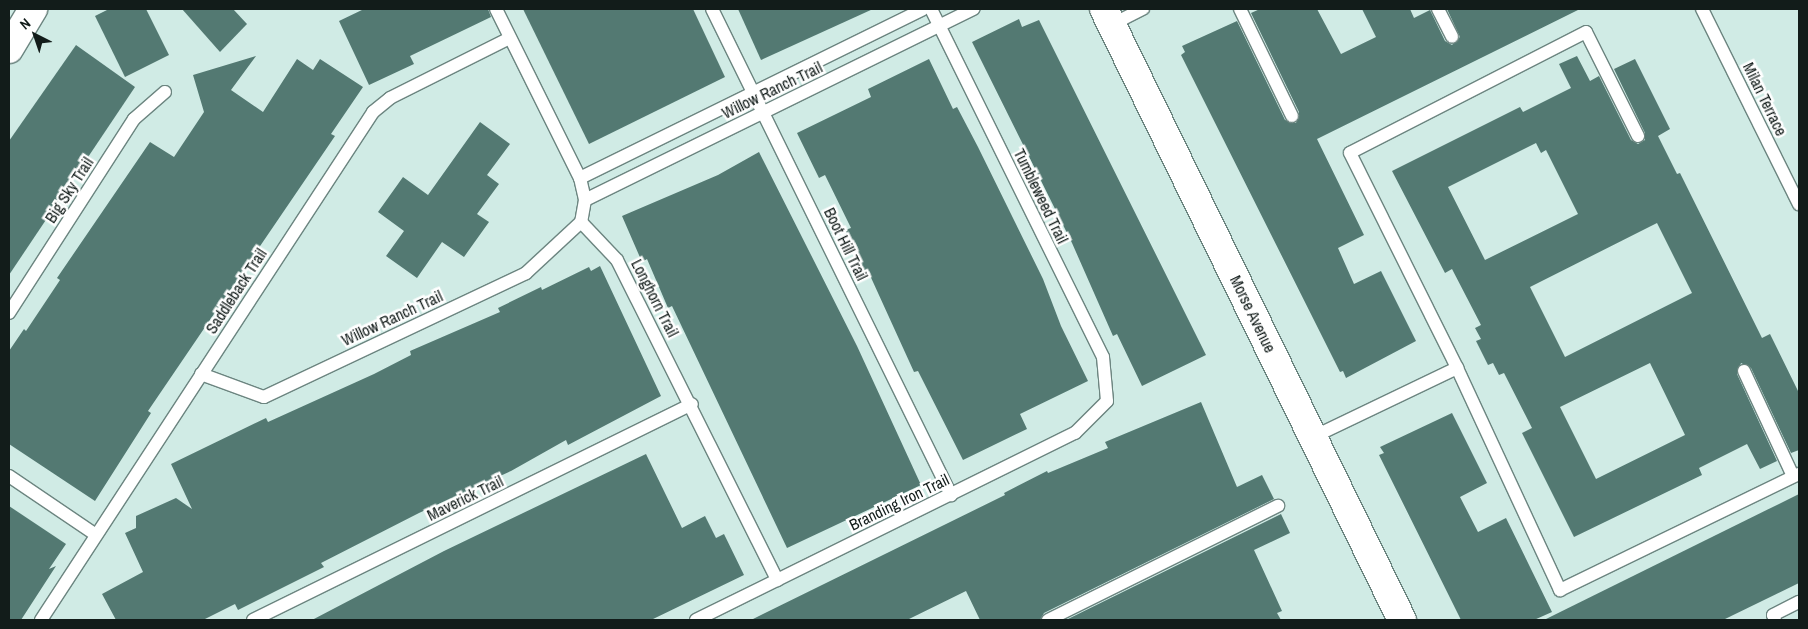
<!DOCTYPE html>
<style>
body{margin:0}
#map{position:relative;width:1808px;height:629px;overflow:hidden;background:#d0ebe5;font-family:"Archivo Narrow",sans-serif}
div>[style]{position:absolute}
.building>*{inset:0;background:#537972}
.roads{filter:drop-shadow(1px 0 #6c8580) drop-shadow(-1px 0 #6c8580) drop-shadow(0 1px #6c8580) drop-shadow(0 -1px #6c8580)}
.lane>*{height:12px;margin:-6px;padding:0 6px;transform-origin:6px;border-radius:6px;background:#fff}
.secondary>*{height:28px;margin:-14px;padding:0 14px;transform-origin:14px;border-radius:14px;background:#fff}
span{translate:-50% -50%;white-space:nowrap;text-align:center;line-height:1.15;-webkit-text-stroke:5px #fff;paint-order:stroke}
.street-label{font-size:16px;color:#121c1a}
.frame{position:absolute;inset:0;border:10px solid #121c1a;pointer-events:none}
.north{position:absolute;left:10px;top:10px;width:50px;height:50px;-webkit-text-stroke:4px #fff;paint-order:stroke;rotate:319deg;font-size:14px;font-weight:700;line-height:20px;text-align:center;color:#121c1a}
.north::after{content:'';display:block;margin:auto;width:18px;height:22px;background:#121c1a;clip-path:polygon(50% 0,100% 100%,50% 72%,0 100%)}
</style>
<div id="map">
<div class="building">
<i style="clip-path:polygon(109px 9px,146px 9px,169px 55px,125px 77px,95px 16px)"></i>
<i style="clip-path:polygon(182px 9px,233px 9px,247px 24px,220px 52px)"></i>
<i style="clip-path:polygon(364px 9px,488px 9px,491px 17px,410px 56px,414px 64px,369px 85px,339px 21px)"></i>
<i style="clip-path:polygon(523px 9px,693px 9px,725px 77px,589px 144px)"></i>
<i style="clip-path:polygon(738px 9px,873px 9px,761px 60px)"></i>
<i style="clip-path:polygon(1260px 9px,1317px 9px,1341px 54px,1376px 37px,1362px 9px,1410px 9px,1414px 18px,1430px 10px,1445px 41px,1452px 45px,1460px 37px,1447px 9px,1580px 9px,1317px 139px,1364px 235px,1338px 248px,1354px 284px,1381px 271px,1416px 341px,1346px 378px,1343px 371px,1340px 372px,1181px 55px,1185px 52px,1182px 46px,1237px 21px,1285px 120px,1296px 123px,1299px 112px,1251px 13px)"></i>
<i style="clip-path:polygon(1019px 19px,1022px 27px,1039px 20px,1206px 355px,1142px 386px,1117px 334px,1113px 336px,1072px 243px,972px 42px)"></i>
<i style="clip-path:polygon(76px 45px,135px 87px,9px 275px,9px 141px)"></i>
<i style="clip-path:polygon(256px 56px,231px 90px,263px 112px,297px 59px,313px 70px,320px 59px,363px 87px,331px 134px,335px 136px,148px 411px,151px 413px,95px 501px,9px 444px,9px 351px,24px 329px,26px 331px,60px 280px,57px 278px,150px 142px,174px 157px,204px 112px,193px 75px)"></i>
<i style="clip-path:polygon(evenodd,1577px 56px,1590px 81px,1599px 76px,1631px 140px,1638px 144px,1645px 140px,1645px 133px,1614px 69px,1635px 59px,1670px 129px,1658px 136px,1677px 174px,1680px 173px,1762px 338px,1770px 334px,1799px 393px,1799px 450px,1791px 453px,1751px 368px,1741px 363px,1737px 374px,1777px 461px,1760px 469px,1747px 444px,1699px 468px,1702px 475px,1574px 537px,1522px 433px,1532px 428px,1504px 373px,1499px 375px,1493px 363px,1488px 365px,1476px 341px,1481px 339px,1475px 328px,1481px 325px,1452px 269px,1445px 273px,1392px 171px,1520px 107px,1523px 112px,1571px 88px,1559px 64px,1577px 56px,1536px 143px,1541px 153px,1546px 150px,1578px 214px,1485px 260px,1448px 187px,1536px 143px,1577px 56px,1657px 223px,1692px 293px,1565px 357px,1530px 287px,1657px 223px,1577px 56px,1650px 363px,1685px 435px,1596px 479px,1560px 407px,1650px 363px)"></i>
<i style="clip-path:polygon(929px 59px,953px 109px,957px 107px,978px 147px,1043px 279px,1061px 326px,1088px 381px,1020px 414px,1027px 429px,963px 460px,918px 371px,914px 372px,868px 271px,865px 272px,845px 230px,851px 228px,825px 175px,819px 178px,797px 133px,871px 97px,868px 89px)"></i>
<i style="clip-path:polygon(480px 122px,510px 144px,487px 175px,499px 184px,477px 214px,489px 222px,464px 257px,442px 242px,417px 278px,386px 256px,404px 231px,378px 212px,403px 177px,428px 195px)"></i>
<i style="clip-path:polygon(759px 152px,857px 346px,921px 485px,787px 548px,672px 306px,668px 308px,647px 259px,642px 262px,622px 216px,718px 175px)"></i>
<i style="clip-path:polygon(600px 266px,661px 396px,568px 445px,566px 440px,511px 471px,419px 513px,321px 563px,324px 567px,238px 610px,235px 604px,203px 620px,116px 620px,102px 594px,143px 572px,125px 533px,136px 528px,136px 516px,176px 498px,192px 509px,171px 464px,266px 418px,268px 422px,374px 374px,411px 355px,410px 351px,500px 312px,498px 308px,541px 287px,542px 290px,589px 267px,591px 271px)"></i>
<i style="clip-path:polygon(1201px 402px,1237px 487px,1262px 475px,1274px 499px,1044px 613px,1040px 620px,980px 620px,966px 591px,907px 620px,751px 620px,1005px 495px,1004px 493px,1047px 471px,1048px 473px,1108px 448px,1105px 442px)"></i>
<i style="clip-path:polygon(1452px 413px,1487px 483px,1460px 497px,1478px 532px,1506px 518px,1552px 612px,1534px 620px,1461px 620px,1379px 455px,1384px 453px,1380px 447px)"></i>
<i style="clip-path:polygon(646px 454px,682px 528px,705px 516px,716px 538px,724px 534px,744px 575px,651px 620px,312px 620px,444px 551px)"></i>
<i style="clip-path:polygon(1799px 494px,1799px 583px,1723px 620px,1544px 620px)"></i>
<i style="clip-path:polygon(9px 506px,66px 544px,49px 569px,56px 566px,21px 620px,9px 620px)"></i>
<i style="clip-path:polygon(1281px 514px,1290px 533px,1254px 550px,1282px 611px,1277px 613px,1281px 620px,1066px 620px)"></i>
</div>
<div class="roads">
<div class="lane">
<i style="left:496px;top:9px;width:189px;rotate:63.6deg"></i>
<i style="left:580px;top:178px;width:23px;rotate:77deg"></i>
<i style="left:585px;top:200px;width:22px;rotate:100deg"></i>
<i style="left:581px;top:222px;width:52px;rotate:46.5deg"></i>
<i style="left:617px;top:260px;width:358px;rotate:63.4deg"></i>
<i style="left:712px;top:9px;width:542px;rotate:63.81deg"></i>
<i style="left:1240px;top:9px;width:119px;rotate:64.1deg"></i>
<i style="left:1438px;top:9px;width:31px;rotate:63deg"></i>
<i style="left:1702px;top:9px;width:218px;rotate:63.6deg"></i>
<i style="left:1111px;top:25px;width:36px;rotate:-27deg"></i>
<i style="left:1638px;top:136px;width:116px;rotate:-116.6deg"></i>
<i style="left:1586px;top:32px;width:265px;rotate:152.9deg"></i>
<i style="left:1350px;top:153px;width:240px;rotate:63.5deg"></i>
<i style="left:1457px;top:368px;width:245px;rotate:65.1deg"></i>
<i style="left:1560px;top:590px;width:266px;rotate:-25.9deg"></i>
<i style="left:580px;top:178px;width:382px;rotate:-26.2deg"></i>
<i style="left:585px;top:200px;width:433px;rotate:-26.2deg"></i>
<i style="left:9px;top:313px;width:231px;rotate:-57.2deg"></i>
<i style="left:134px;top:119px;width:41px;rotate:-41.1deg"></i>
<i style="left:1744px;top:371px;width:116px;rotate:65deg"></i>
<i style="left:201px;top:374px;width:67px;rotate:20.1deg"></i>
<i style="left:264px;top:397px;width:290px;rotate:-25.3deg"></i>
<i style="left:526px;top:273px;width:75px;rotate:-42.8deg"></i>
<i style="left:1313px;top:437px;width:160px;rotate:-25.6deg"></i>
<i style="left:9px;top:476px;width:105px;rotate:34.1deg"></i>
<i style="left:41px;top:620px;width:607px;rotate:-56.83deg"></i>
<i style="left:373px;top:112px;width:22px;rotate:-39deg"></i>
<i style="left:390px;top:98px;width:134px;rotate:-26.6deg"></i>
<i style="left:253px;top:620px;width:489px;rotate:-26.2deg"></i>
<i style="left:696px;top:620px;width:423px;rotate:-26.3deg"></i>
<i style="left:1075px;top:433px;width:45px;rotate:-45deg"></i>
<i style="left:1107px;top:401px;width:44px;rotate:-95.2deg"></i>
<i style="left:1103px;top:357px;width:388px;rotate:-116.3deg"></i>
<i style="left:1048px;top:620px;width:257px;rotate:-26.4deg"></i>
<i style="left:1775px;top:620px;width:5px;rotate:-112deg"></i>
<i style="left:1773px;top:615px;width:29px;rotate:-27deg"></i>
</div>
<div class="secondary">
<i style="left:1104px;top:9px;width:680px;rotate:64deg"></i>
<i style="left:9px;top:49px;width:47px;rotate:-59deg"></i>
</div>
</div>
<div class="street-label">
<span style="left:772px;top:90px;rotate:-26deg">Willow Ranch Trail</span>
<span style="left:1765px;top:99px;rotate:64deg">Milan Terrace</span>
<span style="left:69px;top:190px;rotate:-57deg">Big Sky Trail</span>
<span style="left:1041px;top:196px;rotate:64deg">Tumbleweed Trail</span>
<span style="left:846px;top:244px;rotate:64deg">Boot Hill Trail</span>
<span style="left:236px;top:291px;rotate:-57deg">Saddleback Trail</span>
<span style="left:655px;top:298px;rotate:63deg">Longhorn Trail</span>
<span style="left:1253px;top:314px;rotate:64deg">Morse Avenue</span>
<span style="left:392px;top:318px;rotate:-25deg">Willow Ranch Trail</span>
<span style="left:465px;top:498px;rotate:-26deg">Maverick Trail</span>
<span style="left:899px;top:502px;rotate:-26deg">Branding Iron Trail</span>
</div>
<div class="frame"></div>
<div class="north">N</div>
</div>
